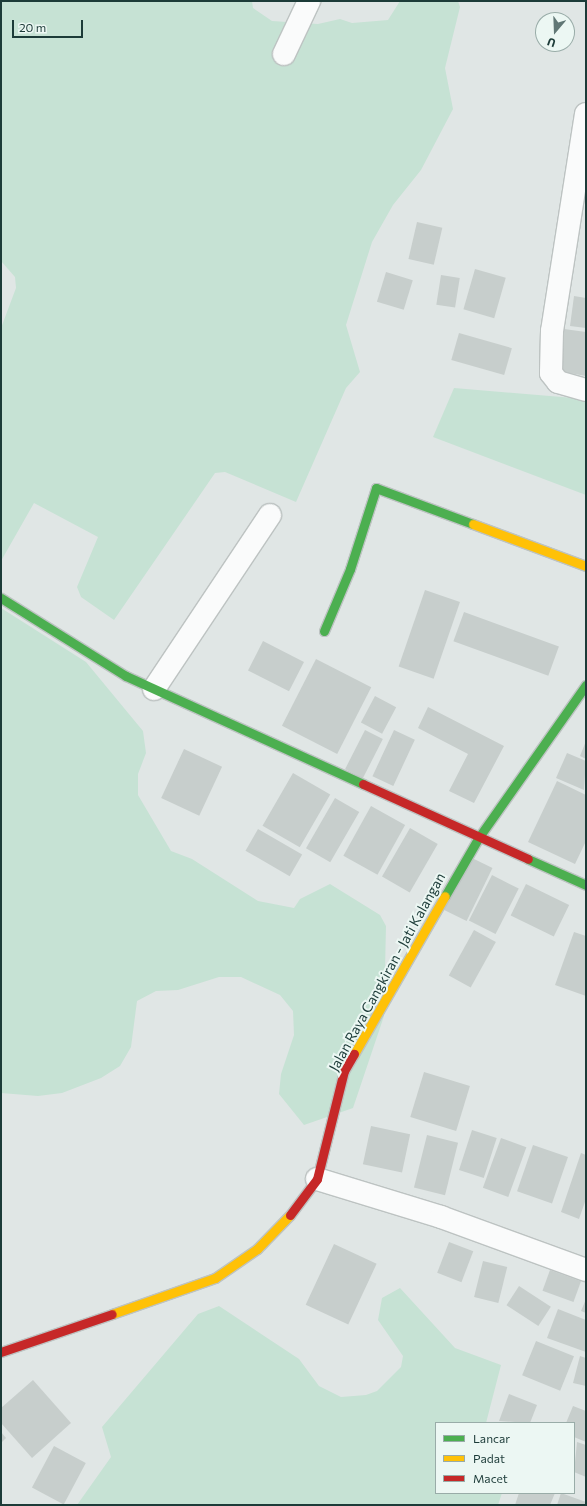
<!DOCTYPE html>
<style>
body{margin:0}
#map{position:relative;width:587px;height:1506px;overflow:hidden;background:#e0e6e5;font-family:Commissioner,sans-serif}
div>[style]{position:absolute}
.green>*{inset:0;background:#c6e2d4}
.building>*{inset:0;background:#c7cecc;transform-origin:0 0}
.roads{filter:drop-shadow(1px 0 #bdc3c2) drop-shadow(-1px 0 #bdc3c2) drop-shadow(0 1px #bdc3c2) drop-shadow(0 -1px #bdc3c2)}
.street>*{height:22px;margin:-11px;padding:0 11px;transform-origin:11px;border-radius:11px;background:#fafbfb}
.fast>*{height:9px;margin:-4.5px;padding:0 4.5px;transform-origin:4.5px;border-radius:4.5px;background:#4caf50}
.slow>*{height:9px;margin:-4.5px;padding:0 4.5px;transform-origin:4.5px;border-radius:4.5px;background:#ffc107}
.jam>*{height:9px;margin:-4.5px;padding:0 4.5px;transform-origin:4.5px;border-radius:4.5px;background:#c62828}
span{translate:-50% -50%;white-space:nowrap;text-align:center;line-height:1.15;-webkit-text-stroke:4px #ecf7f3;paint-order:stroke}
.street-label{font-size:14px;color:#1c3b38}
.frame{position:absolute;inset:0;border:2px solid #1c3b38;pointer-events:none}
.legend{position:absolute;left:435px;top:1422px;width:140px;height:72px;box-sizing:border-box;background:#ecf7f3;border:1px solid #99aca8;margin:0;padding:5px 7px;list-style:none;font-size:12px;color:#1c3b38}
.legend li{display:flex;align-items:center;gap:8px;height:20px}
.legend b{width:20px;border:1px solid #99aca8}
.north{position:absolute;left:535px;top:12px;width:40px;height:40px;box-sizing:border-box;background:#ecf7f3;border:1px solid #99aca8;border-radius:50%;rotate:199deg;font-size:11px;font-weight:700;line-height:16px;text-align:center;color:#1c3b38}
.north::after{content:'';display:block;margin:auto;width:14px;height:18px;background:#617775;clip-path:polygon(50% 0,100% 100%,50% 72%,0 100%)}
.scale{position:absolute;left:12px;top:20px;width:71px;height:18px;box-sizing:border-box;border:2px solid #1c3b38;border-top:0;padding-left:5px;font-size:12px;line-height:14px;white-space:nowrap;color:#1c3b38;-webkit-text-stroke:3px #ecf7f3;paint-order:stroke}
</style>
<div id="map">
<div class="green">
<i style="clip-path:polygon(1px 1px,252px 1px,253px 8px,272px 21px,318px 24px,340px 19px,352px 23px,388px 20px,400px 1px,458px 1px,460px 7px,445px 68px,453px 109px,421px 170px,393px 205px,372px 242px,346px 325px,360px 372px,346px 388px,296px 502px,225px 472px,215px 473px,114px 620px,81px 597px,77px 587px,98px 537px,34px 503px,1px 561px,1px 328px,16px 288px,15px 277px,1px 261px)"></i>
<i style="clip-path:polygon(454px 388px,586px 399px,586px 495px,433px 437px)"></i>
<i style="clip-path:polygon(1px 608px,86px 662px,143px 731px,146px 753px,138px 774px,138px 795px,171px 851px,192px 859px,258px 901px,294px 908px,300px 899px,330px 884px,380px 915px,386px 926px,384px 1016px,353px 1108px,304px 1125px,279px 1094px,281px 1074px,294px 1035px,293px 1011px,280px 995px,241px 977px,219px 977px,178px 990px,156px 991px,137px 1001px,131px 1047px,120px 1066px,101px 1078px,62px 1093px,38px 1096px,1px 1093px)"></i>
<i style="clip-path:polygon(400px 1288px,455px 1348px,501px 1365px,486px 1423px,436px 1423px,436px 1493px,502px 1493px,498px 1505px,77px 1505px,111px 1457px,102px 1427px,198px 1314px,219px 1306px,299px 1359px,319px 1386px,341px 1397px,366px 1395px,377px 1391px,401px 1367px,403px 1356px,378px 1320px,382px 1298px)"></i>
</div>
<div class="building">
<i style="left:417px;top:222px;width:26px;height:38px;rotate:13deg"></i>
<i style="left:475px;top:269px;width:32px;height:42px;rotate:16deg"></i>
<i style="left:386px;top:272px;width:28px;height:31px;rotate:17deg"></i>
<i style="left:441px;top:275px;width:19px;height:30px;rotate:9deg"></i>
<i style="clip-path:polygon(574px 296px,586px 298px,586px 328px,570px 326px)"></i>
<i style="clip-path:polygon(564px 329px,586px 332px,586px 376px,558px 371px)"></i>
<i style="left:459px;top:333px;width:55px;height:28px;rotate:16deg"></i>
<i style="left:425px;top:590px;width:37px;height:81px;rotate:19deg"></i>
<i style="left:464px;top:612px;width:101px;height:31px;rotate:20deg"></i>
<i style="left:263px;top:641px;width:46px;height:33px;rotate:27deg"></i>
<i style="left:316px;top:659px;width:62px;height:75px;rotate:27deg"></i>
<i style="left:375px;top:696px;width:24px;height:30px;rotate:28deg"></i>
<i style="clip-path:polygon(428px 707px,504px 746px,474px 803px,449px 791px,468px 754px,418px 728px)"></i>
<i style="left:365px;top:730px;width:20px;height:44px;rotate:27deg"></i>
<i style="left:394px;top:730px;width:23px;height:51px;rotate:25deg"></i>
<i style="clip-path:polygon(586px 741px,586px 759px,580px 756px)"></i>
<i style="left:184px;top:749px;width:42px;height:54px;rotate:25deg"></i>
<i style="clip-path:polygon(567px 753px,586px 761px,584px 790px,556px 778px)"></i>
<i style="left:293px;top:773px;width:43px;height:61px;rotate:30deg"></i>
<i style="clip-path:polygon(557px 781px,586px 795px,586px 841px,575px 864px,528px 842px)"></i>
<i style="left:335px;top:798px;width:28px;height:58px;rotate:30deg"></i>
<i style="left:371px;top:806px;width:39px;height:57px;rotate:29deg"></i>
<i style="left:410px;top:828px;width:32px;height:56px;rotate:30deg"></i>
<i style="left:258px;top:829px;width:51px;height:25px;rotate:30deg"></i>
<i style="left:470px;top:857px;width:25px;height:59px;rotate:26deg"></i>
<i style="left:492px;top:875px;width:30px;height:51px;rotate:27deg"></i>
<i style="left:526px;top:884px;width:48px;height:35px;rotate:26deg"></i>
<i style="left:474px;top:930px;width:25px;height:52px;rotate:29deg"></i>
<i style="clip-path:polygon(574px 932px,586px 936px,586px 996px,555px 985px)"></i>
<i style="left:424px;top:1072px;width:48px;height:47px;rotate:17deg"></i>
<i style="left:371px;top:1126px;width:40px;height:39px;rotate:12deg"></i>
<i style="left:472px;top:1130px;width:26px;height:42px;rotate:18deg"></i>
<i style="left:427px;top:1135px;width:32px;height:54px;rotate:14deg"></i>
<i style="left:501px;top:1138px;width:27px;height:53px;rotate:20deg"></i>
<i style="left:533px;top:1145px;width:37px;height:49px;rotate:19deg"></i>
<i style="clip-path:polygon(581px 1153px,586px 1155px,586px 1199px,579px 1219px,561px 1212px)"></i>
<i style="left:449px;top:1242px;width:26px;height:33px;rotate:21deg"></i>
<i style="left:334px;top:1244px;width:47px;height:67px;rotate:25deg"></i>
<i style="left:483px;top:1261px;width:25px;height:37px;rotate:14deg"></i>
<i style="left:550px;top:1270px;width:33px;height:22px;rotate:20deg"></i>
<i style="left:519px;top:1286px;width:38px;height:23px;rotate:33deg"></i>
<i style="clip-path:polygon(586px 1299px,586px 1313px,581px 1311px)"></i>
<i style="clip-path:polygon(558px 1309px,586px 1320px,586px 1352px,547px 1338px)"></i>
<i style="left:536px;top:1341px;width:41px;height:37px;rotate:22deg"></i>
<i style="clip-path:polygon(580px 1356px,586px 1358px,586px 1386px,573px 1383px)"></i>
<i style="clip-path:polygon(33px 1380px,71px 1423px,32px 1458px,1px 1423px,1px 1408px)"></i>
<i style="clip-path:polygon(509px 1394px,537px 1405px,530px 1423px,499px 1421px)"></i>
<i style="clip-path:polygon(573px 1406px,586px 1411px,586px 1442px,574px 1437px,574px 1423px,566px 1423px)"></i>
<i style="clip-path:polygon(1px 1432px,6px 1438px,1px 1443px)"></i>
<i style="clip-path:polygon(577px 1442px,586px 1445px,586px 1477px,574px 1472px)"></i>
<i style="left:54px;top:1446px;width:36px;height:47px;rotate:28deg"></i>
<i style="clip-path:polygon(519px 1493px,555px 1493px,550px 1505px,515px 1505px)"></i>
<i style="clip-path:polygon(561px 1493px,586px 1502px,586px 1505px,557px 1505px)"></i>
</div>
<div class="roads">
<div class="street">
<i style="left:284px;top:54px;width:59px;rotate:-64.7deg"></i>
<i style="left:586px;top:114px;width:220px;rotate:98.9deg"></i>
<i style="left:552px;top:331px;width:42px;rotate:91.4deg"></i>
<i style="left:551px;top:373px;width:11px;rotate:52deg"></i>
<i style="left:558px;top:382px;width:29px;rotate:16deg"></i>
<i style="left:154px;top:689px;width:209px;rotate:-56.3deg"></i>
<i style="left:317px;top:1179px;width:130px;rotate:17deg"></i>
<i style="left:441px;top:1217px;width:154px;rotate:20.1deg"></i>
</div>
<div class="fast">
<i style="left:1px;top:598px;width:147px;rotate:32deg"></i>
<i style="left:126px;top:676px;width:260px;rotate:24.5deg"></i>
<i style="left:324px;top:631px;width:67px;rotate:-67.2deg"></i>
<i style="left:350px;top:569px;width:85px;rotate:-72.2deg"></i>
<i style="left:376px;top:488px;width:103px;rotate:20.4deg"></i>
<i style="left:528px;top:859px;width:64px;rotate:24.1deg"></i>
<i style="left:445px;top:896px;width:68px;rotate:-60deg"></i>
<i style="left:479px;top:837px;width:186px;rotate:-54.9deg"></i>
</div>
<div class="slow">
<i style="left:473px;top:524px;width:121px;rotate:20.4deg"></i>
<i style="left:354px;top:1054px;width:182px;rotate:-60.1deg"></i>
<i style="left:112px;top:1314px;width:109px;rotate:-19.3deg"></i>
<i style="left:215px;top:1278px;width:51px;rotate:-34.6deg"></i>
<i style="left:257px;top:1249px;width:47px;rotate:-45.9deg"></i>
</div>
<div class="jam">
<i style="left:363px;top:784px;width:181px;rotate:24.4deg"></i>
<i style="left:290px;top:1215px;width:45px;rotate:-53.1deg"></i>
<i style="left:317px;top:1179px;width:111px;rotate:-76deg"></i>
<i style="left:344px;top:1071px;width:20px;rotate:-60deg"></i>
<i style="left:1px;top:1352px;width:117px;rotate:-18.9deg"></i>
</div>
</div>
<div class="street-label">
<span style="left:387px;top:972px;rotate:-61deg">Jalan Raya Cangkiran - Jati Kalangan</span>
</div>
<div class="frame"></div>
<ul class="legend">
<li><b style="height:5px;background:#4caf50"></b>Lancar</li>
<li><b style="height:5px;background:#ffc107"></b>Padat</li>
<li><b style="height:5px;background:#c62828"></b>Macet</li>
</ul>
<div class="north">U</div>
<div class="scale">20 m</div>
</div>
